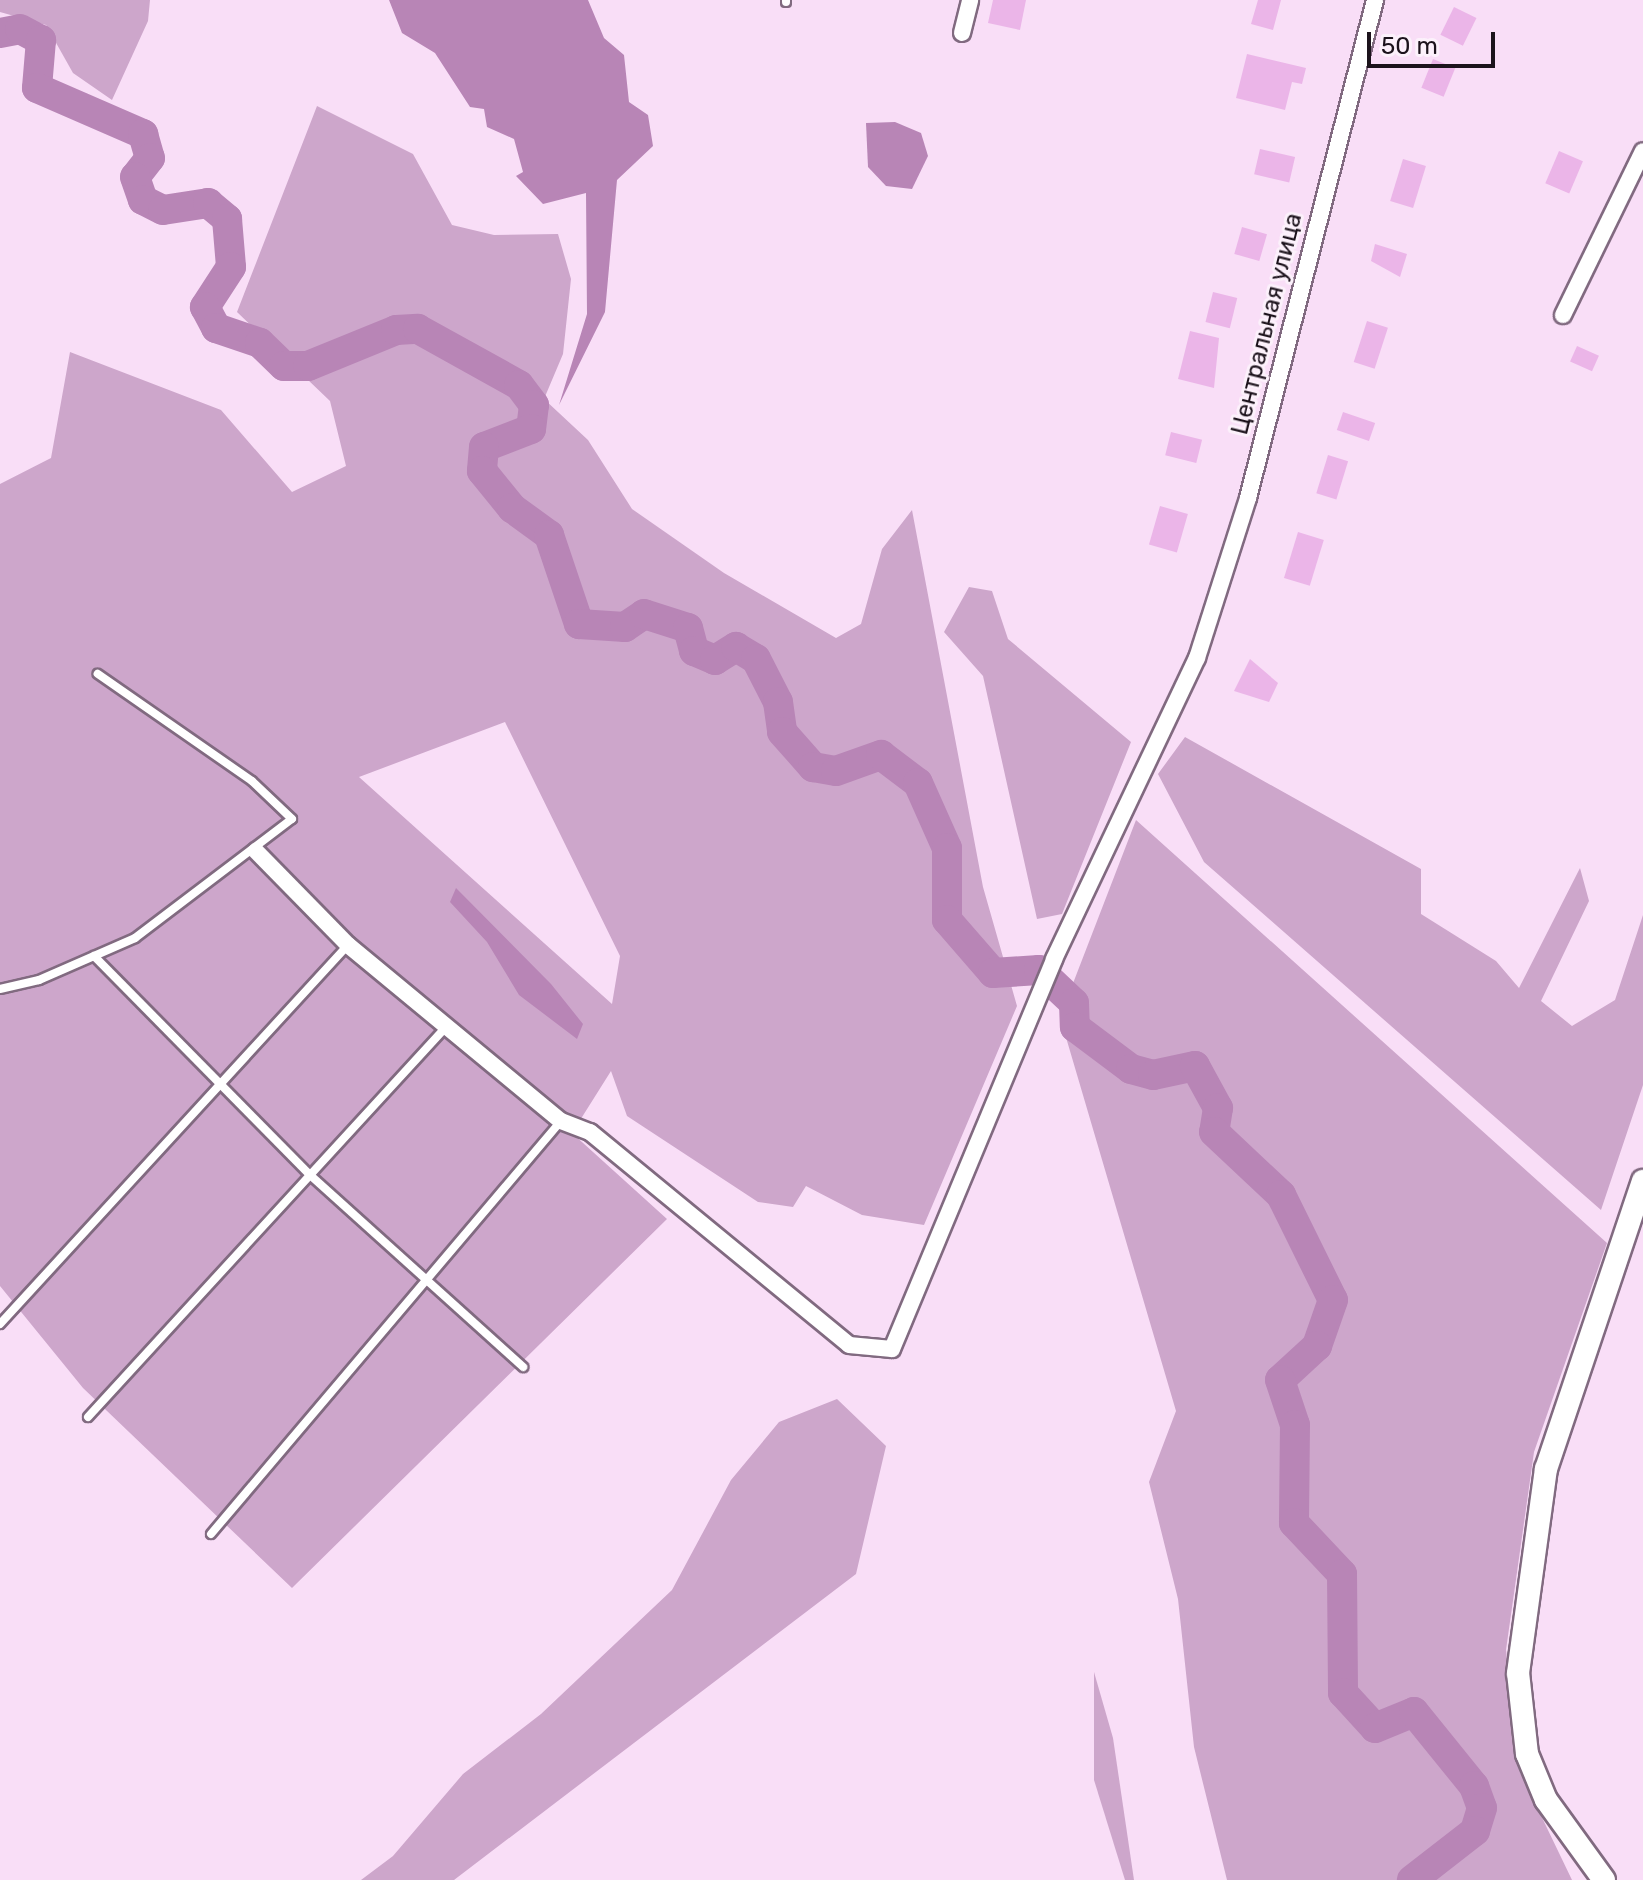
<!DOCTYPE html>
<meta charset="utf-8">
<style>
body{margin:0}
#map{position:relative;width:1643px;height:1880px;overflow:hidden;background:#f9def7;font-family:Rubik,sans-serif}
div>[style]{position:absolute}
.green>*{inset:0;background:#cda6cb}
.water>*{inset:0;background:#b885b6}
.river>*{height:30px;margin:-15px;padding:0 15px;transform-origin:15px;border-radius:15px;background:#b885b6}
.building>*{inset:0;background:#ebb5e8;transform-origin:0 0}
.roads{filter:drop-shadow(2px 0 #816a80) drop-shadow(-2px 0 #816a80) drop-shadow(0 2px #816a80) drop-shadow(0 -2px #816a80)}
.service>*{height:8px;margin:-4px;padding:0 4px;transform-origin:4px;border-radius:4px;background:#fff}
.minor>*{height:16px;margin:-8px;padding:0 8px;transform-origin:8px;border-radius:8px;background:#fff}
.secondary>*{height:22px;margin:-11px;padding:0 11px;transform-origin:11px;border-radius:11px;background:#fff}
span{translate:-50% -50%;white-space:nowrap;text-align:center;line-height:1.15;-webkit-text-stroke:6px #fcf1fb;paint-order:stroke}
.street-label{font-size:24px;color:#1c131c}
.scale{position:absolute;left:1367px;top:32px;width:128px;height:36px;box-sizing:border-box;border:4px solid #1c131c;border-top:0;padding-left:10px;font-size:24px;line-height:28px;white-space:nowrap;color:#1c131c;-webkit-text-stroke:6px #fcf1fb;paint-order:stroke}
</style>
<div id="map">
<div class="green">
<i style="clip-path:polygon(0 0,150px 0,148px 21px,112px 100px,73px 73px,46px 25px,0 12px)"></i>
<i style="clip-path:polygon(evenodd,317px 106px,413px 154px,452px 225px,494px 235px,558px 234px,571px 279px,563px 354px,544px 399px,588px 440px,632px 509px,724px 573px,836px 638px,861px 624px,882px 549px,912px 510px,983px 887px,1017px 1006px,924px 1225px,862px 1215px,806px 1186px,793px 1207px,758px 1202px,627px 1116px,611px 1071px,572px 1133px,667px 1219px,292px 1588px,83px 1388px,0 1286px,0 484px,51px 458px,70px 352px,221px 410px,292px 492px,346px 466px,330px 401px,237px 312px,317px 106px,505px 722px,620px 956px,612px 1004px,359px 777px,505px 722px)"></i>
<i style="clip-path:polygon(969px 587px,992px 591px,1008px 639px,1131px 742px,1062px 914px,1037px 919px,983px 676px,944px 632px)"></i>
<i style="clip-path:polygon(1185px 737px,1421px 869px,1421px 914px,1496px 961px,1519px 988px,1580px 868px,1589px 901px,1541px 1001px,1572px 1026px,1615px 1000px,1643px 915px,1643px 1085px,1601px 1210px,1204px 862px,1158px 774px)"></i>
<i style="clip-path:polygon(1136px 820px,1607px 1243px,1534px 1452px,1506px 1650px,1520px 1772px,1572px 1880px,1227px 1880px,1194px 1747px,1178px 1599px,1149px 1482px,1176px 1411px,1060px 1017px)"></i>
<i style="clip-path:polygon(837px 1399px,886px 1446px,856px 1574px,454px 1880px,361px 1880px,393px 1856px,463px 1774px,541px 1714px,672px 1590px,731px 1480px,779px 1422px)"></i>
<i style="clip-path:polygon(1094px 1672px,1113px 1738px,1134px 1880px,1125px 1880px,1094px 1780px)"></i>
</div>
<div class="water">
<i style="clip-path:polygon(389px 0,588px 0,604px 38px,624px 55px,629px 102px,648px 115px,653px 146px,617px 180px,605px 312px,559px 405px,587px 314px,586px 193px,543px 204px,516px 176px,523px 172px,514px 139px,487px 127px,484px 109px,470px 107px,435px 53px,402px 33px)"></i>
<i style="clip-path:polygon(895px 122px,921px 133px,928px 156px,912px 189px,886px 186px,868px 167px,866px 123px)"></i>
<i style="clip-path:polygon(456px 888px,551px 984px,583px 1024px,577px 1039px,519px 995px,487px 942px,450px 902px)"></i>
</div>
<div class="river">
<i style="left:0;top:33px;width:20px;rotate:-11deg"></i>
<i style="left:20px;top:29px;width:24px;rotate:28deg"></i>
<i style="left:41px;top:40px;width:48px;rotate:94.8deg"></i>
<i style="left:37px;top:88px;width:116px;rotate:23.5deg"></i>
<i style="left:143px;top:134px;width:25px;rotate:74deg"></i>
<i style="left:150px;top:158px;width:24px;rotate:128deg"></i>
<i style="left:135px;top:177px;width:24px;rotate:71deg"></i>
<i style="left:143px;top:200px;width:22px;rotate:27deg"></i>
<i style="left:163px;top:210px;width:46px;rotate:-8.8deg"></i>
<i style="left:208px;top:203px;width:25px;rotate:40deg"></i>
<i style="left:227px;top:219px;width:48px;rotate:85.2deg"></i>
<i style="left:231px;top:267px;width:48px;rotate:123deg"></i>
<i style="left:205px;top:307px;width:24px;rotate:62deg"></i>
<i style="left:216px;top:328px;width:46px;rotate:18.8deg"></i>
<i style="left:260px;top:343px;width:33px;rotate:44deg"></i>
<i style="left:284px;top:366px;width:24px"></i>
<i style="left:308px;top:366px;width:95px;rotate:-22.2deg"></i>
<i style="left:396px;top:330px;width:22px;rotate:-3deg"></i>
<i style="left:418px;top:329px;width:115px;rotate:29deg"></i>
<i style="left:519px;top:385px;width:25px;rotate:53deg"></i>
<i style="left:534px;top:405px;width:24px;rotate:97deg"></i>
<i style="left:531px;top:429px;width:50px;rotate:159deg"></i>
<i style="left:484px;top:447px;width:24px;rotate:95deg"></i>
<i style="left:482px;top:471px;width:48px;rotate:51deg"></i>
<i style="left:512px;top:508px;width:46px;rotate:36.1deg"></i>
<i style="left:549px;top:535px;width:94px;rotate:71.4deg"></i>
<i style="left:579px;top:624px;width:46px;rotate:3.7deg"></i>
<i style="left:625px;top:627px;width:23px;rotate:-34deg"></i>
<i style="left:644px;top:614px;width:46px;rotate:17.7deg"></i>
<i style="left:688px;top:628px;width:24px;rotate:75deg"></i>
<i style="left:694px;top:651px;width:23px;rotate:23deg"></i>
<i style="left:715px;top:660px;width:25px;rotate:-32deg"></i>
<i style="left:736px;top:647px;width:23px;rotate:31deg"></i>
<i style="left:756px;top:659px;width:48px;rotate:62.9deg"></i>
<i style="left:778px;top:702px;width:30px;rotate:82deg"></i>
<i style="left:782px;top:732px;width:47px;rotate:48.5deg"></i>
<i style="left:813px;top:767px;width:23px;rotate:10deg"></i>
<i style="left:836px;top:771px;width:48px;rotate:-19.6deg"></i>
<i style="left:881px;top:755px;width:46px;rotate:37.1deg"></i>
<i style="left:918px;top:783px;width:71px;rotate:66deg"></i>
<i style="left:947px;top:848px;width:72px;rotate:90deg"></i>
<i style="left:947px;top:920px;width:70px;rotate:49deg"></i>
<i style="left:993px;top:973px;width:46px;rotate:-3.7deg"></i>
<i style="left:1039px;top:970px;width:48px;rotate:43.3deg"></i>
<i style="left:1074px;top:1003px;width:24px;rotate:88deg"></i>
<i style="left:1075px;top:1027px;width:70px;rotate:36.9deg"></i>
<i style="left:1131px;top:1069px;width:23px;rotate:15deg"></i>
<i style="left:1153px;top:1075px;width:43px;rotate:-12.1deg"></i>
<i style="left:1195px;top:1066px;width:48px;rotate:61.3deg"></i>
<i style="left:1218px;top:1108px;width:24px;rotate:99deg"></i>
<i style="left:1214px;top:1132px;width:92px;rotate:43.2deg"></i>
<i style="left:1281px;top:1195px;width:117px;rotate:63.7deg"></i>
<i style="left:1333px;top:1300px;width:49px;rotate:109.2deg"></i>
<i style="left:1317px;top:1346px;width:50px;rotate:137.4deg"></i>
<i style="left:1280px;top:1380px;width:47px;rotate:71.6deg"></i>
<i style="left:1295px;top:1425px;width:98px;rotate:90.6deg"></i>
<i style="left:1294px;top:1523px;width:70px;rotate:46.7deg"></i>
<i style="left:1342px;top:1574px;width:119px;rotate:89.5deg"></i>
<i style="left:1343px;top:1693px;width:47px;rotate:47.6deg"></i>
<i style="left:1375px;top:1728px;width:42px;rotate:-22.3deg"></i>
<i style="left:1414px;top:1712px;width:95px;rotate:51deg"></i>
<i style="left:1474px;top:1786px;width:23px;rotate:70deg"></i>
<i style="left:1482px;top:1808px;width:24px;rotate:107deg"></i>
<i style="left:1475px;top:1831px;width:80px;rotate:142.1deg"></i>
</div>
<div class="building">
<i style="clip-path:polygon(993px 0,1026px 0,1020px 30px,988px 23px)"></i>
<i style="clip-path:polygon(1258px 0,1281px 0,1273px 30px,1251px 24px)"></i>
<i style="left:1454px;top:7px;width:25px;height:31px;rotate:26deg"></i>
<i style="clip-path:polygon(1247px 54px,1306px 68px,1302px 84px,1292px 82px,1285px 110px,1236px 98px)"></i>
<i style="left:1433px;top:59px;width:24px;height:31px;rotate:22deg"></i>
<i style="left:1260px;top:149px;width:36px;height:26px;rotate:13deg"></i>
<i style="left:1559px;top:151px;width:26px;height:35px;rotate:23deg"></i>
<i style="left:1403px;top:159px;width:24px;height:44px;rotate:17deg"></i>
<i style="left:1242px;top:227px;width:26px;height:28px;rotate:16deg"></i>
<i style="clip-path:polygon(1375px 244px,1407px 254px,1400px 277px,1371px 261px)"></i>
<i style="left:1213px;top:292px;width:25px;height:31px;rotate:14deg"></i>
<i style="left:1367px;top:321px;width:22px;height:43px;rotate:18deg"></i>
<i style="clip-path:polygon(1190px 331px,1219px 338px,1214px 388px,1178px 379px)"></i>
<i style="left:1577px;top:346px;width:24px;height:17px;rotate:24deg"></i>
<i style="left:1343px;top:412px;width:34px;height:19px;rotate:19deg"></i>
<i style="left:1171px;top:432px;width:32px;height:24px;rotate:14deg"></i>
<i style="left:1328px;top:455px;width:21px;height:40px;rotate:17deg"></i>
<i style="left:1160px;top:506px;width:29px;height:40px;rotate:16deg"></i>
<i style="left:1298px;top:532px;width:27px;height:48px;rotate:17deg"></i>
<i style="clip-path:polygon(1250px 659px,1278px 683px,1269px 702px,1234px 691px)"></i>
</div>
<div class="roads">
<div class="service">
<i style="left:786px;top:2px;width:2px;rotate:-90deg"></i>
<i style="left:94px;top:956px;width:308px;rotate:45.4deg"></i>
<i style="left:310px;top:1175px;width:287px;rotate:42deg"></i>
<i style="left:0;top:989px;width:40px;rotate:-13deg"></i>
<i style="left:39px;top:980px;width:105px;rotate:-23.6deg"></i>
<i style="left:135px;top:938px;width:197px;rotate:-37.2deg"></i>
<i style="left:292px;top:819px;width:55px;rotate:-136.5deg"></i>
<i style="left:252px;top:781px;width:188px;rotate:-145.2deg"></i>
<i style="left:0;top:1324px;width:515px;rotate:-47.44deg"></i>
<i style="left:88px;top:1417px;width:529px;rotate:-47.45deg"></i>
<i style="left:211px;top:1534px;width:541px;rotate:-49.72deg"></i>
</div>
<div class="minor">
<i style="left:962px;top:33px;width:34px;rotate:-76deg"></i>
<i style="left:1563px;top:315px;width:182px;rotate:-64deg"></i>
<i style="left:256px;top:851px;width:132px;rotate:45.6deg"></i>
<i style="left:348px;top:945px;width:276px;rotate:39.6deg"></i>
<i style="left:561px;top:1121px;width:31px;rotate:21deg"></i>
<i style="left:590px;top:1132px;width:335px;rotate:39.4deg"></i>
<i style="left:849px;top:1345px;width:43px;rotate:5.3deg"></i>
<i style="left:892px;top:1349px;width:422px;rotate:-67.4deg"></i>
<i style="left:1054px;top:959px;width:333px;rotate:-64.6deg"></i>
<i style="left:1197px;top:658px;width:168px;rotate:-72.3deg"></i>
<i style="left:1248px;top:498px;width:514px;rotate:-75.69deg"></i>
</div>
<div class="secondary">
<i style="left:1604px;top:1880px;width:99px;rotate:-125.9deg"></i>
<i style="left:1546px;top:1800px;width:50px;rotate:-112.4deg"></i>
<i style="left:1527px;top:1754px;width:81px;rotate:-96.3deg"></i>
<i style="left:1518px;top:1673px;width:206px;rotate:-82.2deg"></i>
<i style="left:1546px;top:1469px;width:304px;rotate:-71.4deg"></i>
</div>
</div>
<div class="street-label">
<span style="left:1267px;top:324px;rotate:-76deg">Центральная улица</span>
</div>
<div class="scale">50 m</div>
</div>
